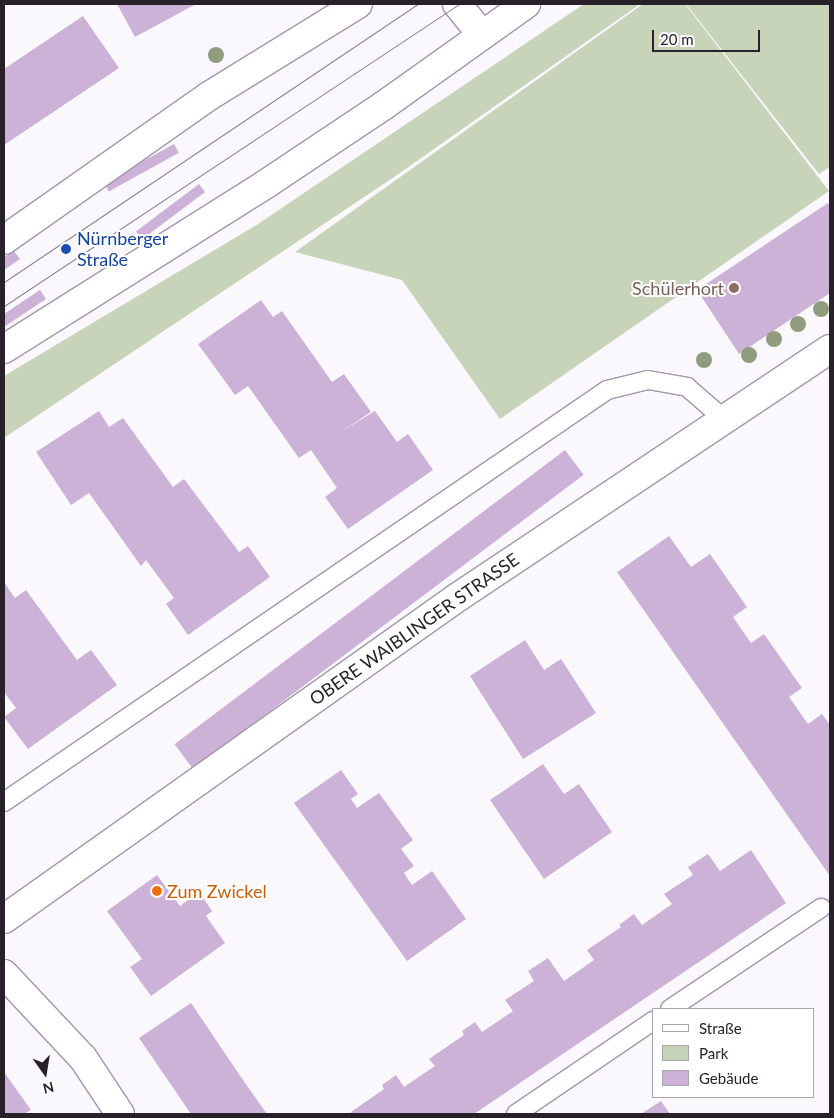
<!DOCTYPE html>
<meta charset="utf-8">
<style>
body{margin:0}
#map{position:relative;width:834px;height:1118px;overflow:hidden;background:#fbf8fd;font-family:Lato,sans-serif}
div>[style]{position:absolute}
.green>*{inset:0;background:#c7d4ba}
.building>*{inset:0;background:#cbb2d6;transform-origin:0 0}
.roads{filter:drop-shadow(1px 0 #a495ab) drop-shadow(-1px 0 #a495ab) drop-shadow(0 1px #a495ab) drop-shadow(0 -1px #a495ab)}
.service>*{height:18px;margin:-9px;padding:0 9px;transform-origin:9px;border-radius:9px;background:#fff}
.minor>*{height:28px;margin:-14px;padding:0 14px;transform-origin:14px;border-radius:14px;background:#fff}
.secondary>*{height:28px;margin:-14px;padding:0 14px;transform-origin:14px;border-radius:14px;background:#fff}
.tram>*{height:1px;margin:-0.5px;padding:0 0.5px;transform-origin:0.5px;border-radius:0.5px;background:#89848b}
.trees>*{width:16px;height:16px;margin:-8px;border-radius:50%;background:#909c7e}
.dots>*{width:14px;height:14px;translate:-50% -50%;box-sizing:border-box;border:2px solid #fff;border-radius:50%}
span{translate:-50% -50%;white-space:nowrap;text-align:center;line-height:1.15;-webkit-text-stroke:4px #fff;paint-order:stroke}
.transit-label{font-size:18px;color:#164399}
.left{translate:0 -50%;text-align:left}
.education-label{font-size:18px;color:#785e54}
.right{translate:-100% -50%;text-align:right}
.street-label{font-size:18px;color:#28212a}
.food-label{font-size:18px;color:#c56008}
.frame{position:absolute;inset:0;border:5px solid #28212a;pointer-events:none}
.legend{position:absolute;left:652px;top:1008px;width:162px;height:90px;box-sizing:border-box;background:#fff;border:1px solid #a9a6aa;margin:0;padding:6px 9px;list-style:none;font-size:15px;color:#28212a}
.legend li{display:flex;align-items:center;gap:10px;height:25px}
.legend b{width:25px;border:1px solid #a9a6aa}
.north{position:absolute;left:20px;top:1048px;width:50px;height:50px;-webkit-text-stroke:4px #fff;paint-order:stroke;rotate:167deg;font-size:14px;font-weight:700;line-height:20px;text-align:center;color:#28212a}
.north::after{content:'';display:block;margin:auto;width:18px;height:22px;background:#28212a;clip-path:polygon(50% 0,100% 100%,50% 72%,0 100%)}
.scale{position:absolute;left:652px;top:30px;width:108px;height:22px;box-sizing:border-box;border:2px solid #28212a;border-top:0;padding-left:6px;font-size:15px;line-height:18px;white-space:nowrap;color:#28212a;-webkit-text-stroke:4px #fff;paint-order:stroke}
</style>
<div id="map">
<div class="green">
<i style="clip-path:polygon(584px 4px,640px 4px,400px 173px,4px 438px,4px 376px,258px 224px)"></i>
<i style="clip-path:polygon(643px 4px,685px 4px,829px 191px,500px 419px,402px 280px,295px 252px)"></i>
<i style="clip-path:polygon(686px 4px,830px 4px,830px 167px,819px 174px)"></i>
</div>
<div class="building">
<i style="clip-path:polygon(117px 4px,196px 4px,135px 37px)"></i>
<i style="clip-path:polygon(83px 16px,119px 68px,4px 145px,4px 69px)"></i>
<i style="left:174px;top:144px;width:10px;height:80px;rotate:61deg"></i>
<i style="left:199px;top:184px;width:10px;height:79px;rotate:53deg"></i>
<i style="clip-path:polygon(828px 203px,830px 207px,830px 293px,739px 354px,697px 290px)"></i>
<i style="clip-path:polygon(14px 251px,20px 259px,4px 270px,4px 257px)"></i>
<i style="clip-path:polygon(40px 290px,46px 299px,4px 327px,4px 314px)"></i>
<i style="clip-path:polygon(261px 300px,273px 317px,282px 311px,332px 382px,344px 374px,371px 412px,339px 433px,375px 411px,397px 442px,408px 434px,433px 470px,348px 529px,325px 497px,337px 488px,311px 450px,299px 458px,248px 386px,235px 395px,198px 344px)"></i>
<i style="clip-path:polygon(99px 411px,109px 427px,123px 418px,173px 487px,184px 479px,239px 552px,248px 546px,270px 577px,188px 635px,166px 604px,174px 598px,146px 560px,141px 566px,89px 493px,71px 505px,36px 452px)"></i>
<i style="left:565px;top:450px;width:31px;height:489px;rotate:53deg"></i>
<i style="clip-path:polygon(669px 536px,691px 567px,710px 554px,747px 607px,733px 617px,751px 643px,764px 634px,802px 688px,789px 697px,808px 724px,822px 714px,830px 725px,830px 876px,617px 572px)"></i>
<i style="clip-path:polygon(4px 582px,15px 598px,26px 590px,77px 660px,91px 650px,117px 685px,28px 749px,4px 717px,16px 708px,4px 692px)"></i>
<i style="clip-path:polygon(525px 640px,544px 670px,561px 659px,596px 713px,523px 759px,470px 676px)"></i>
<i style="clip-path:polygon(543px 764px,564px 794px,579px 784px,612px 832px,544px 879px,490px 800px)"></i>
<i style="clip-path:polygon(341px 770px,358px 794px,351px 799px,357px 808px,379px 793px,413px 840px,401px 849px,414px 866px,404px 873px,412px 885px,432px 871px,466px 919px,407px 961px,294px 803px)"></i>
<i style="clip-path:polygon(751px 850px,786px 903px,474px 1114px,352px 1114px,351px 1112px,384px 1089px,382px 1085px,396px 1075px,404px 1087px,435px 1066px,429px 1059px,464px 1035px,462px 1031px,475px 1022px,482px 1032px,513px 1011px,505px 1000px,534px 981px,528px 971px,548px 958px,564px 981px,594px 960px,587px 950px,621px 927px,619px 925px,634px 914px,642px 925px,672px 904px,664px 894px,693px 875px,688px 867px,708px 854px,720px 871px)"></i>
<i style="clip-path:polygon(157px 875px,180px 906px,199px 892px,212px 911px,206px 916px,225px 943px,151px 996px,130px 967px,142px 959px,107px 911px)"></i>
<i style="clip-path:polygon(191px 1003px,243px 1080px,267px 1114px,191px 1114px,139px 1038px)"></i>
<i style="clip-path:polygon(4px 1072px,31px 1110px,24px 1114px,4px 1114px)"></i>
<i style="clip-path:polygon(661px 1101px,670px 1114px,641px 1114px)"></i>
</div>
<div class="roads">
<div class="service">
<i style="left:4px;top:802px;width:730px;rotate:-34.34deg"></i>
<i style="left:607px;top:390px;width:42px;rotate:-13.7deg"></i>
<i style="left:648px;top:380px;width:40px;rotate:10deg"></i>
<i style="left:687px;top:387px;width:49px;rotate:40.9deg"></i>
<i style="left:670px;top:1009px;width:182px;rotate:-33.8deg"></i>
<i style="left:516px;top:1114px;width:166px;rotate:-34.2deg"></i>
</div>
<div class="minor">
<i style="left:457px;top:4px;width:40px;rotate:51deg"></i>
<i style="left:4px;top:919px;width:557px;rotate:-35.35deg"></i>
<i style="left:458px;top:597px;width:447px;rotate:-33.7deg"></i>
<i style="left:4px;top:974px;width:115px;rotate:46.8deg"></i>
<i style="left:83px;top:1058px;width:67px;rotate:56.5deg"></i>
</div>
<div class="secondary">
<i style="left:4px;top:240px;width:251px;rotate:-35.1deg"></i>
<i style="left:209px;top:96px;width:175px;rotate:-31.7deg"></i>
<i style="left:4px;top:349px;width:310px;rotate:-32.2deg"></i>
<i style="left:266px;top:184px;width:141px;rotate:-33.7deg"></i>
<i style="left:383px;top:106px;width:176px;rotate:-35.5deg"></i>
</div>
</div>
<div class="tram">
<i style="left:4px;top:282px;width:498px;rotate:-33.9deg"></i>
<i style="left:4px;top:306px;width:546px;rotate:-33.57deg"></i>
</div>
<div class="trees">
<i style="left:216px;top:55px"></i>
<i style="left:821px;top:309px"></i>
<i style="left:798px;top:324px"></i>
<i style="left:774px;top:339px"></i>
<i style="left:749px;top:355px"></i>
<i style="left:704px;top:360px"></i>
</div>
<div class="dots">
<i style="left:66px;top:249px;background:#1a4fb4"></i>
<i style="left:734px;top:288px;background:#8d6e63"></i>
<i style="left:157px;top:891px;background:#e8710a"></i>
</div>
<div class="transit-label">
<span class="left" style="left:77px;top:249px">Nürnberger<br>Straße</span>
</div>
<div class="education-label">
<span class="right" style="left:724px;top:288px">Schülerhort</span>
</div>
<div class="street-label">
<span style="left:414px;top:629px;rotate:-35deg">OBERE WAIBLINGER STRASSE</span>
</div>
<div class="food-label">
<span class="left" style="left:167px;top:891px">Zum Zwickel</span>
</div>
<div class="frame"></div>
<ul class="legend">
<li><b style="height:6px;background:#fff"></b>Straße</li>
<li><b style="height:14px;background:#c7d4ba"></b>Park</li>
<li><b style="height:14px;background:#cbb2d6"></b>Gebäude</li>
</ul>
<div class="north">N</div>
<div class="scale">20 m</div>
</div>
